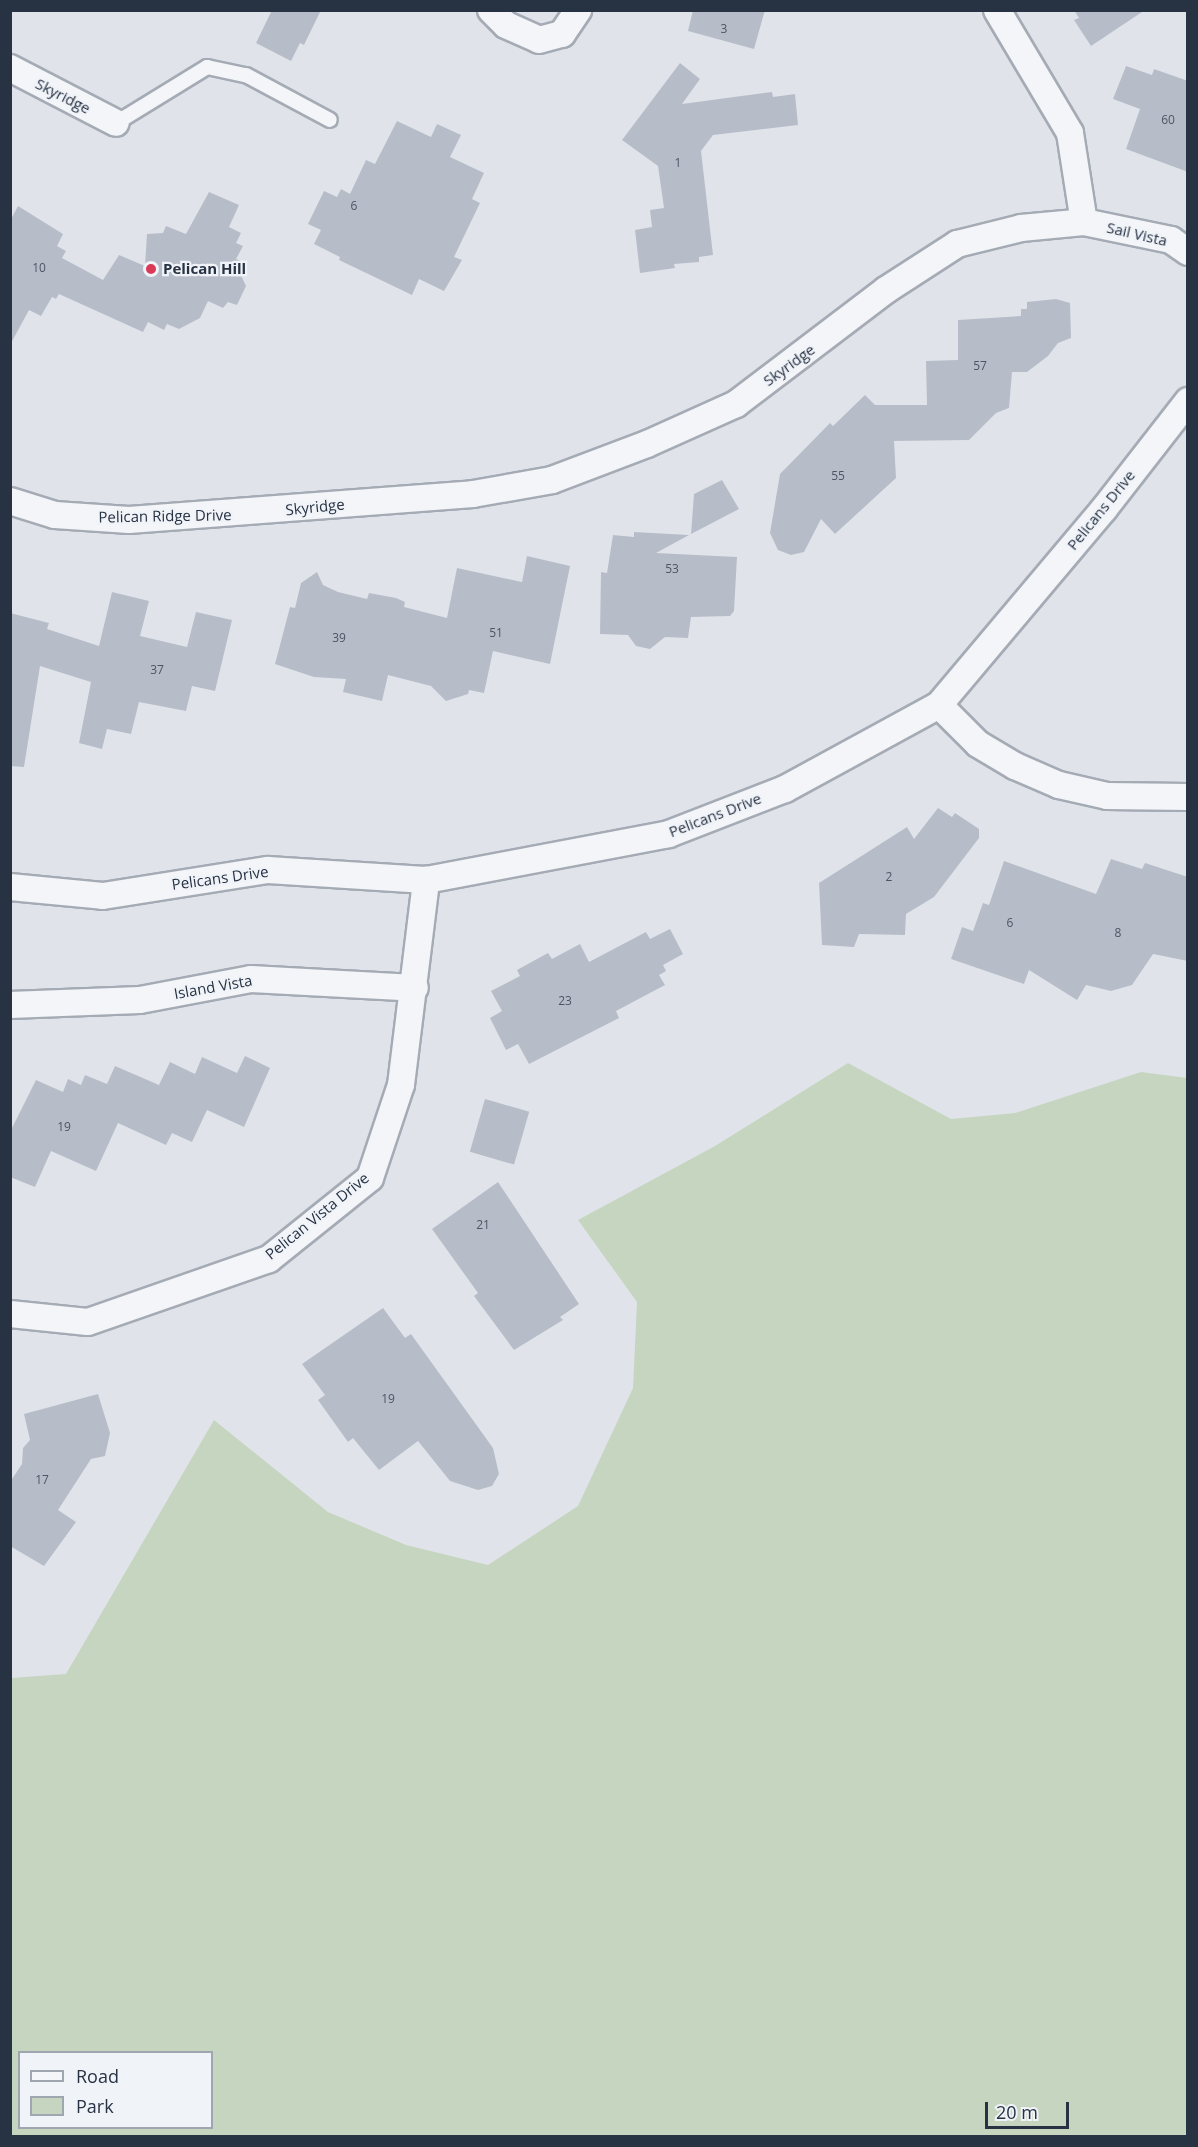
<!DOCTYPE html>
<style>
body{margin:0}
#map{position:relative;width:1198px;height:2147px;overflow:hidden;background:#e0e4ea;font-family:"Open Sans",sans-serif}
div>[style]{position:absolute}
.green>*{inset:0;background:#c6d5c0}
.building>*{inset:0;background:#b7bdc8;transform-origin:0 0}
.roads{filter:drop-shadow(2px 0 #a5abb5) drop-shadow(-2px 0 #a5abb5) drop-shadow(0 2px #a5abb5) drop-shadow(0 -2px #a5abb5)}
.service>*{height:14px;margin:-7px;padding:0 7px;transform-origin:7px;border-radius:7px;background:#f3f5f8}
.minor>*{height:26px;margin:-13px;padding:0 13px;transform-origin:13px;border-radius:13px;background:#f3f5f8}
.dots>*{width:16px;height:16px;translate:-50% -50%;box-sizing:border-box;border:3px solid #f0f3f8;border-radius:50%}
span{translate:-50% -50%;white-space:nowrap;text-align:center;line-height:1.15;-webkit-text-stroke:4.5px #f0f3f8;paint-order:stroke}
.number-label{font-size:12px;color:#4b5564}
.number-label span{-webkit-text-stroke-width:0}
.street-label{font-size:15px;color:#273243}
.poi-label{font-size:15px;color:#273243;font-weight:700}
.left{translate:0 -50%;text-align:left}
.frame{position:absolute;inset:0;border:12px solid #273243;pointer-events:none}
.legend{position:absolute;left:18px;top:2051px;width:195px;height:78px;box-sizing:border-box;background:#f0f3f8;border:2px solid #a0a6b0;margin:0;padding:8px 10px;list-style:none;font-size:18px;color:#273243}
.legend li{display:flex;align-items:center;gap:12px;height:30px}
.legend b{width:30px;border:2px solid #a0a6b0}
.scale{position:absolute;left:985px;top:2102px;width:84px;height:27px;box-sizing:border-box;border:3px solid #273243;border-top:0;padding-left:8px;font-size:18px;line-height:21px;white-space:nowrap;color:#273243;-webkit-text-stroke:4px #f0f3f8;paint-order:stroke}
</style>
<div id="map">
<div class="green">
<i style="clip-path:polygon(evenodd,848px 1063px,951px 1119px,1015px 1113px,1141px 1072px,1187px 1078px,1187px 2136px,11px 2136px,11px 1678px,66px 1674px,214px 1420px,328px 1512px,406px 1545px,488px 1565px,578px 1506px,633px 1388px,637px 1302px,578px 1220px,715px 1146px,848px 1063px,20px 2052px,212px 2052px,212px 2128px,20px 2128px,20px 2052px)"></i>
</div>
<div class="building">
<i style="clip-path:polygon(272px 10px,321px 10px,304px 45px,300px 43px,291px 61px,256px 43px)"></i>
<i style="clip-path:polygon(693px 10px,765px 10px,754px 49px,688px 31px)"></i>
<i style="clip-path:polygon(1074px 10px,1145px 10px,1091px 46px,1074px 20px,1079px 18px)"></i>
<i style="clip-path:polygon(680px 63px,700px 79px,682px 104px,772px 92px,773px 97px,795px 94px,798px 125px,713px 135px,701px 151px,713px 255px,699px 257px,699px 262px,674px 264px,675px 268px,640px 273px,635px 230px,652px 227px,650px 210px,664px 208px,658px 166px,622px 140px)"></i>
<i style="clip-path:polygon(1126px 66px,1152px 75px,1154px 69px,1188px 81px,1188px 172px,1126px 149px,1140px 109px,1113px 99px)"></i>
<i style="clip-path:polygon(397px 121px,431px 137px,437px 124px,461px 135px,450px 157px,484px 173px,472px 199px,480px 203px,454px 257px,462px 260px,444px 291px,419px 279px,412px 295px,339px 260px,340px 257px,314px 244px,321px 230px,308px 224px,324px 191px,337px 197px,341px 189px,350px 194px,366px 160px,375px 164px)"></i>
<i style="clip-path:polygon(209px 192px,239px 205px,229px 227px,241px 233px,236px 243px,243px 246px,236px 259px,241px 261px,238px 269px,246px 286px,237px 305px,228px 302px,223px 308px,208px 301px,200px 318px,179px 329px,167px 324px,164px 330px,148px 322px,143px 332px,59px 294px,56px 299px,52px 297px,41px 316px,29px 310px,10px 345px,10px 221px,18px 206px,63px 234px,57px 246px,66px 251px,62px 258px,103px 280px,119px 255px,145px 266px,147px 234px,163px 233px,166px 226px,186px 234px)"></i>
<i style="clip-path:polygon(1056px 299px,1070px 303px,1071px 338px,1058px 343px,1048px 356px,1027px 372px,1012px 372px,1009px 408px,996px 413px,969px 440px,894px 441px,896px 478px,835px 534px,821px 519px,804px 552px,791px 555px,778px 550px,770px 533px,780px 474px,830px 423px,833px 426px,865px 395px,875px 405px,927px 405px,926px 361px,958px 360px,958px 320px,1021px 316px,1021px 309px,1027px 309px,1027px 302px)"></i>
<i style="clip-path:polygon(722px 480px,739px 509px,691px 534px,694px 494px)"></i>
<i style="clip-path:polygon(634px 532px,689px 535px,656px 553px,737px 557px,734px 611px,730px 616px,691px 617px,688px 638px,665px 637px,650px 649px,636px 646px,628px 635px,600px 634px,601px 572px,607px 573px,613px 535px,634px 537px)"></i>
<i style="clip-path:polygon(527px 556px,570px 566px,550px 664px,493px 651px,484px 693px,469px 690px,468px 694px,446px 701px,431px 686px,388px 675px,382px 701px,343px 692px,346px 679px,314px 677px,275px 664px,290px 607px,295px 608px,301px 583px,317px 572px,323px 585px,338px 592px,367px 599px,369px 593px,396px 598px,405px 602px,404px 607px,447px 618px,457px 568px,522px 582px)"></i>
<i style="clip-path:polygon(112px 592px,149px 601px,140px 636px,187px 647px,196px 612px,232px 620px,215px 691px,192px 686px,186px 711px,139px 702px,131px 734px,107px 729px,102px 749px,79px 743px,91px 682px,40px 666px,24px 767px,10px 766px,10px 613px,49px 623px,47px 629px,99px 646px)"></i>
<i style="clip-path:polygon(938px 808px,952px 817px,955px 813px,979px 829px,979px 838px,934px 897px,906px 914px,905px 935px,859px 934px,854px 947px,822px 945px,819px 883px,907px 827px,914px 839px)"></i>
<i style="clip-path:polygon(1111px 859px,1142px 869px,1145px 863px,1188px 877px,1188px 961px,1153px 954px,1132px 985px,1111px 991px,1086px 985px,1077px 1000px,1029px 970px,1024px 984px,951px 959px,962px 927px,973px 931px,983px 903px,989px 905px,1004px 861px,1096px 894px)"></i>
<i style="clip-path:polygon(670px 929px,683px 954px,663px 965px,666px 971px,659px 975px,665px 985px,616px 1011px,619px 1018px,529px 1064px,518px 1044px,506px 1050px,490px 1018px,502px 1011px,491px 991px,520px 976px,517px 970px,548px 953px,552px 959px,580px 944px,589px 962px,646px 932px,650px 939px)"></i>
<i style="clip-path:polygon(245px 1056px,270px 1068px,244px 1127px,207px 1110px,192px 1142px,172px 1133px,166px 1145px,118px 1123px,96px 1171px,51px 1151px,35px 1187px,10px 1177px,10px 1132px,36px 1080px,63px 1092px,68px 1079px,81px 1085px,85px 1075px,107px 1084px,115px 1066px,159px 1085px,170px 1062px,195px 1074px,202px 1057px,237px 1073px)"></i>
<i style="left:485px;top:1099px;width:46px;height:55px;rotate:16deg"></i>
<i style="clip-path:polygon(498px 1182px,579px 1304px,560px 1317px,563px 1320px,514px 1350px,474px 1296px,478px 1293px,432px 1229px)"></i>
<i style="clip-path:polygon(383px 1308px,405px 1338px,411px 1334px,493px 1448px,499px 1474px,492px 1486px,478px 1490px,450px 1481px,418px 1441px,379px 1470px,353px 1438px,348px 1442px,318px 1400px,325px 1395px,302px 1364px)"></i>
<i style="clip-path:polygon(98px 1394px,110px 1433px,105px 1456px,91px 1459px,58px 1510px,76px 1522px,44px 1566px,10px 1546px,10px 1482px,22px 1464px,23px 1448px,30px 1440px,24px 1414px)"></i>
</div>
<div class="roads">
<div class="service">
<i style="left:116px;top:123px;width:107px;rotate:-31.6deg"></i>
<i style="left:207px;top:67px;width:40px;rotate:12deg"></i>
<i style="left:246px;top:75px;width:95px;rotate:28.2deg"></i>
</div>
<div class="minor">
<i style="left:491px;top:10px;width:21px;rotate:45deg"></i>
<i style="left:506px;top:25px;width:36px;rotate:24deg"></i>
<i style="left:539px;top:40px;width:24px;rotate:-15deg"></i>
<i style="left:562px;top:34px;width:29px;rotate:-56deg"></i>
<i style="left:997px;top:10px;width:143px;rotate:59.3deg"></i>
<i style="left:1070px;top:133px;width:90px;rotate:81.1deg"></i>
<i style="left:10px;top:68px;width:119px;rotate:27.4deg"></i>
<i style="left:10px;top:501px;width:47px;rotate:17.3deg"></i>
<i style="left:55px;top:515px;width:74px;rotate:3.9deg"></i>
<i style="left:129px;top:520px;width:345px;rotate:-4.3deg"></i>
<i style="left:473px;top:494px;width:80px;rotate:-10deg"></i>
<i style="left:552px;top:480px;width:102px;rotate:-20.8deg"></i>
<i style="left:647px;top:444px;width:98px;rotate:-24.2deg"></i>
<i style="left:736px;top:404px;width:188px;rotate:-37.2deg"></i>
<i style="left:886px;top:290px;width:85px;rotate:-32.9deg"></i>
<i style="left:957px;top:244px;width:66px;rotate:-14deg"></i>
<i style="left:1021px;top:228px;width:63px;rotate:-5.4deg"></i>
<i style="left:1084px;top:222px;width:89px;rotate:11.7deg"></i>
<i style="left:1171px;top:240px;width:21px;rotate:35deg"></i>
<i style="left:939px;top:705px;width:55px;rotate:45deg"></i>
<i style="left:978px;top:744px;width:43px;rotate:30.7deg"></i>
<i style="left:1015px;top:766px;width:48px;rotate:23.4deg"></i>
<i style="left:1059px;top:785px;width:49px;rotate:12.9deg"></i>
<i style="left:1107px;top:796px;width:81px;rotate:0.7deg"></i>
<i style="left:10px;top:887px;width:93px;rotate:5.5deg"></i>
<i style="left:103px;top:896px;width:167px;rotate:-9deg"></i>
<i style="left:268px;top:870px;width:158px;rotate:3.6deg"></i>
<i style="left:426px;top:880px;width:247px;rotate:-10.7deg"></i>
<i style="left:669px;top:834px;width:124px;rotate:-21.2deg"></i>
<i style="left:785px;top:789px;width:175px;rotate:-28.6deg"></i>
<i style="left:939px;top:705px;width:256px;rotate:-49.9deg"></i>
<i style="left:1104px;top:509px;width:137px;rotate:-52.1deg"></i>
<i style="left:10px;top:1005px;width:130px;rotate:-2.2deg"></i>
<i style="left:140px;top:1000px;width:113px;rotate:-10.7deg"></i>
<i style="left:251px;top:979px;width:164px;rotate:3.1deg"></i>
<i style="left:10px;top:1314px;width:78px;rotate:5.9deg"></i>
<i style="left:88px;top:1322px;width:192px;rotate:-19.2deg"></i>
<i style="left:269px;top:1259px;width:129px;rotate:-38.7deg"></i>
<i style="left:370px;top:1178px;width:98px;rotate:-71.6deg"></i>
<i style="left:401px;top:1085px;width:207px;rotate:-83deg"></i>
</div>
</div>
<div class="dots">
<i style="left:151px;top:269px;background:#da3a55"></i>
</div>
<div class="number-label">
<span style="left:724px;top:29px">3</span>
<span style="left:1168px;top:120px">60</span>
<span style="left:678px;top:163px">1</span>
<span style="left:354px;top:206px">6</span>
<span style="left:39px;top:268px">10</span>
<span style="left:980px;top:366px">57</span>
<span style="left:838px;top:476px">55</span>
<span style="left:672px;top:569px">53</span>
<span style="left:496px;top:633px">51</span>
<span style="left:339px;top:638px">39</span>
<span style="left:157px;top:670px">37</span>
<span style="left:889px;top:877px">2</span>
<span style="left:1010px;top:923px">6</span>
<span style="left:1118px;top:933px">8</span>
<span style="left:565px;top:1001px">23</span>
<span style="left:64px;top:1127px">19</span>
<span style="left:483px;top:1225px">21</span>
<span style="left:388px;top:1399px">19</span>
<span style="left:42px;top:1480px">17</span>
</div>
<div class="street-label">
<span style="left:63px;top:96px;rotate:27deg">Skyridge</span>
<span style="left:1137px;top:234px;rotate:13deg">Sail Vista</span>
<span style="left:789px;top:365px;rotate:-36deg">Skyridge</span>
<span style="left:315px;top:507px;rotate:-6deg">Skyridge</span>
<span style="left:1101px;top:510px;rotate:-51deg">Pelicans Drive</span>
<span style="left:165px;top:516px;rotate:-1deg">Pelican Ridge Drive</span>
<span style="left:715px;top:815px;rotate:-21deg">Pelicans Drive</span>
<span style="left:220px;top:878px;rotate:-8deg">Pelicans Drive</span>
<span style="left:213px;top:987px;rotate:-10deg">Island Vista</span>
<span style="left:317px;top:1216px;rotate:-39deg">Pelican Vista Drive</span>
</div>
<div class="poi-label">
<span class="left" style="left:163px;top:269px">Pelican Hill</span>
</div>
<div class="frame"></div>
<ul class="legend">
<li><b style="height:8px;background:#f3f5f8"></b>Road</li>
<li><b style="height:16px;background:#c6d5c0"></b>Park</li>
</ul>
<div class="scale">20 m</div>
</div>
